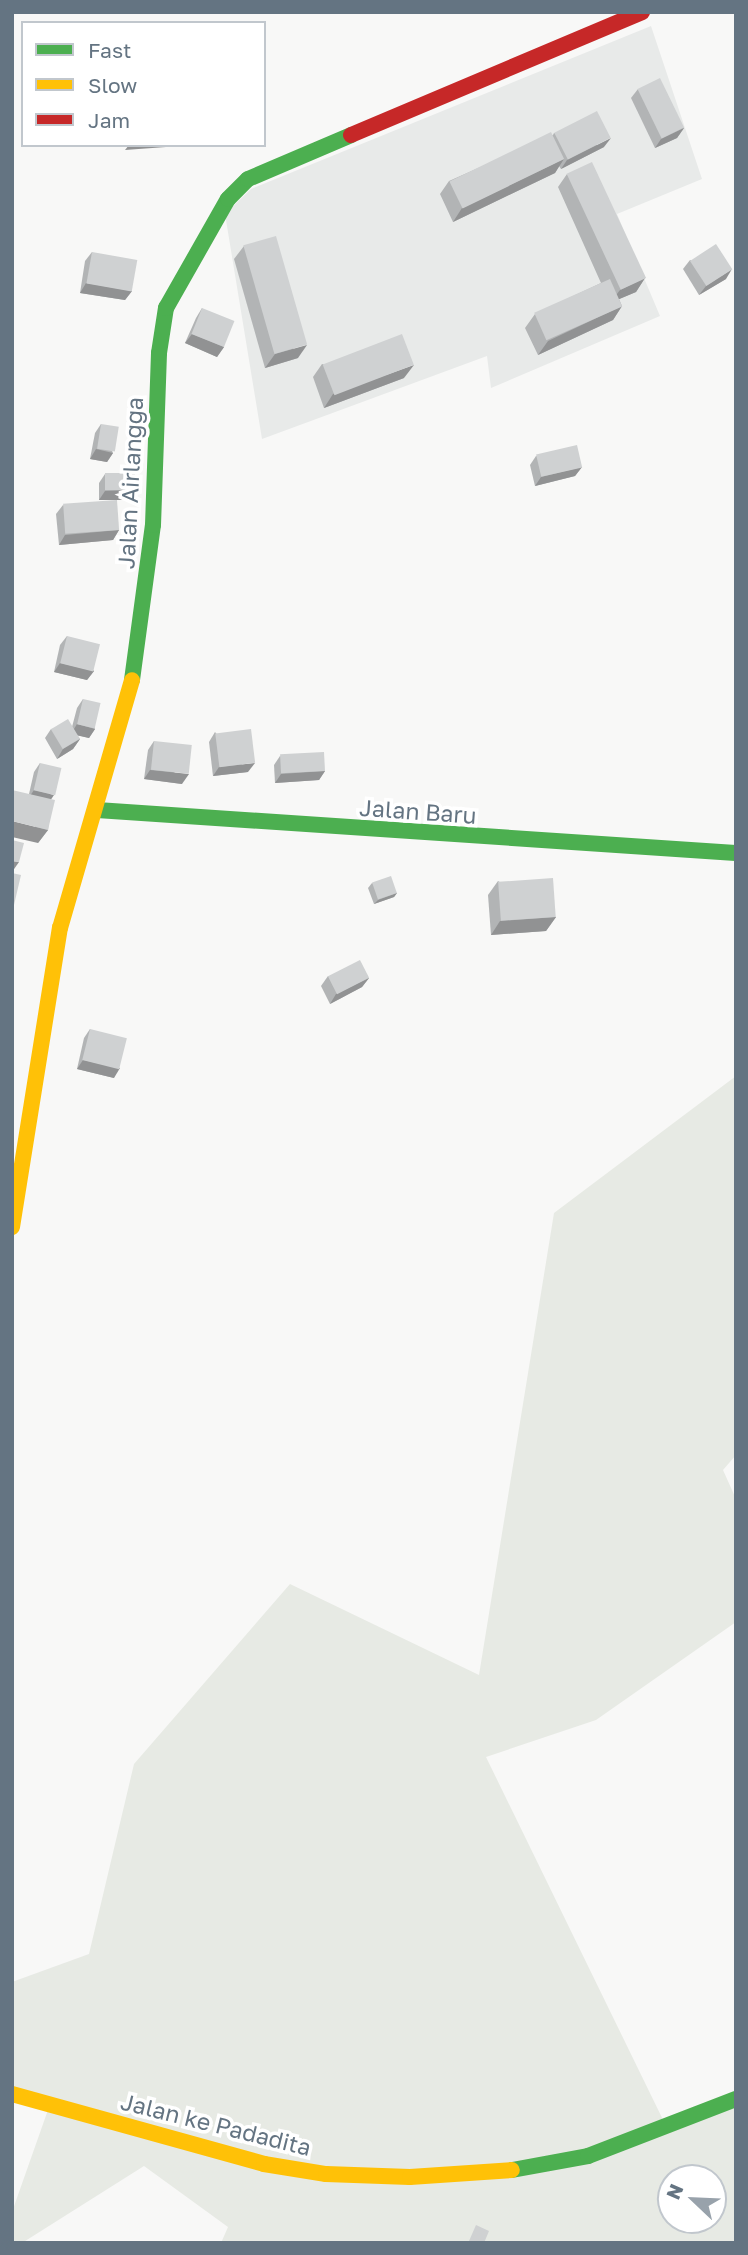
<!DOCTYPE html>
<style>
body{margin:0}
#map{position:relative;width:748px;height:2255px;overflow:hidden;background:#f8f8f7;font-family:"Golos Text",sans-serif}
div>[style]{position:absolute}
.built>*{inset:0;background:#e8eae9}
.green>*{inset:0;background:#e7eae4}
.fast>*{height:16px;margin:-8px;padding:0 8px;transform-origin:8px;border-radius:8px;background:#4caf50}
.slow>*{height:16px;margin:-8px;padding:0 8px;transform-origin:8px;border-radius:8px;background:#ffc107}
.jam>*{height:16px;margin:-8px;padding:0 8px;transform-origin:8px;border-radius:8px;background:#c62828}
.wall>*{inset:0;background:#b2b4b5}
.shaded-wall>*{inset:0;background:#919293}
.building>*{inset:0;background:#cfd1d2;transform-origin:0 0}
span{translate:-50% -50%;white-space:nowrap;text-align:center;line-height:1.15;-webkit-text-stroke:7px #fff;paint-order:stroke}
.street-label{font-size:23px;color:#647482}
.frame{position:absolute;inset:0;border:14px solid #647482;pointer-events:none}
.legend{position:absolute;left:21px;top:21px;width:245px;height:126px;box-sizing:border-box;background:#fff;border:2px solid #c1c7cd;margin:0;padding:9px 12px;list-style:none;font-size:21px;color:#647482}
.legend li{display:flex;align-items:center;gap:14px;height:35px}
.legend b{width:35px;border:2px solid #c1c7cd}
.north{position:absolute;left:657px;top:2164px;width:70px;height:70px;box-sizing:border-box;background:#fff;border:2px solid #c1c7cd;border-radius:50%;rotate:293deg;font-size:19px;font-weight:700;line-height:28px;text-align:center;color:#647482}
.north::after{content:'';display:block;margin:auto;width:24px;height:32px;background:#98a2ab;clip-path:polygon(50% 0,100% 100%,50% 72%,0 100%)}
</style>
<div id="map">
<div class="built">
<i style="clip-path:polygon(651px 26px,702px 179px,617px 214px,660px 316px,491px 388px,487px 356px,262px 439px,225px 214px,251px 189px)"></i>
</div>
<div class="green">
<i style="clip-path:polygon(evenodd,736px 1076px,736px 1455px,723px 1470px,736px 1499px,736px 1622px,596px 1720px,486px 1757px,668px 2130px,736px 2107px,736px 2243px,221px 2243px,228px 2227px,144px 2166px,22px 2243px,12px 2243px,12px 2212px,49px 2107px,12px 2102px,12px 1982px,89px 1954px,134px 1764px,290px 1584px,479px 1675px,554px 1213px,736px 1076px,671px 2178px,713px 2178px,713px 2220px,671px 2220px,671px 2178px)"></i>
</div>
<div class="fast">
<i style="left:132px;top:680px;width:156px;rotate:-82.3deg"></i>
<i style="left:153px;top:525px;width:172px;rotate:-88deg"></i>
<i style="left:159px;top:353px;width:46px;rotate:-81.2deg"></i>
<i style="left:166px;top:308px;width:125px;rotate:-60.4deg"></i>
<i style="left:228px;top:199px;width:28px;rotate:-45deg"></i>
<i style="left:248px;top:179px;width:112px;rotate:-23.1deg"></i>
<i style="left:97px;top:810px;width:640px;rotate:3.85deg"></i>
<i style="left:512px;top:2170px;width:77px;rotate:-10.4deg"></i>
<i style="left:588px;top:2156px;width:159px;rotate:-21.1deg"></i>
</div>
<div class="slow">
<i style="left:12px;top:1227px;width:303px;rotate:-80.9deg"></i>
<i style="left:60px;top:928px;width:258px;rotate:-73.8deg"></i>
<i style="left:12px;top:2094px;width:262px;rotate:15.5deg"></i>
<i style="left:264px;top:2164px;width:63px;rotate:9.2deg"></i>
<i style="left:326px;top:2174px;width:84px;rotate:2deg"></i>
<i style="left:410px;top:2177px;width:102px;rotate:-3.9deg"></i>
</div>
<div class="jam">
<i style="left:351px;top:135px;width:316px;rotate:-22.9deg"></i>
</div>
<div class="wall">
<i style="clip-path:polygon(638px 89px,684px 128px,677px 138px,655px 148px,631px 98px)"></i>
<i style="clip-path:polygon(554px 133px,604px 147px,561px 169px,559px 166px,555px 173px,453px 222px,440px 194px,449px 181px,553px 135px)"></i>
<i style="clip-path:polygon(567px 174px,645px 278px,636px 292px,619px 299px,622px 306px,613px 320px,538px 355px,525px 328px,535px 314px,601px 283px,558px 187px)"></i>
<i style="clip-path:polygon(244px 246px,298px 358px,265px 368px,234px 259px)"></i>
<i style="clip-path:polygon(92px 252px,132px 291px,125px 300px,80px 293px,85px 261px)"></i>
<i style="clip-path:polygon(690px 260px,726px 279px,699px 295px,683px 269px)"></i>
<i style="clip-path:polygon(202px 308px,224px 347px,217px 357px,185px 343px,196px 318px)"></i>
<i style="clip-path:polygon(322px 364px,404px 378px,324px 408px,313px 377px)"></i>
<i style="clip-path:polygon(101px 424px,113px 453px,107px 462px,90px 459px,95px 433px)"></i>
<i style="clip-path:polygon(536px 456px,582px 467px,575px 476px,535px 486px,530px 465px)"></i>
<i style="clip-path:polygon(105px 474px,135px 490px,128px 500px,99px 500px,99px 483px)"></i>
<i style="clip-path:polygon(63px 505px,119px 530px,113px 540px,59px 545px,56px 514px)"></i>
<i style="clip-path:polygon(67px 636px,94px 671px,87px 680px,54px 672px,60px 645px)"></i>
<i style="clip-path:polygon(83px 699px,95px 729px,89px 738px,77px 735px,80px 739px,73px 749px,57px 759px,45px 738px,51px 729px,72px 727px,77px 708px)"></i>
<i style="clip-path:polygon(215px 732px,248px 772px,213px 776px,209px 742px)"></i>
<i style="clip-path:polygon(154px 741px,182px 784px,144px 779px,148px 750px)"></i>
<i style="clip-path:polygon(280px 756px,325px 771px,319px 780px,275px 783px,274px 765px)"></i>
<i style="clip-path:polygon(40px 763px,51px 800px,48px 830px,38px 843px,29px 794px,34px 772px)"></i>
<i style="clip-path:polygon(498px 881px,556px 917px,546px 931px,491px 935px,488px 895px)"></i>
<i style="clip-path:polygon(372px 883px,397px 893px,394px 897px,374px 904px,368px 888px)"></i>
<i style="clip-path:polygon(328px 976px,369px 978px,362px 987px,330px 1004px,321px 986px)"></i>
<i style="clip-path:polygon(90px 1029px,114px 1078px,77px 1069px,84px 1038px)"></i>
</div>
<div class="shaded-wall">
<i style="clip-path:polygon(684px 128px,677px 138px,655px 148px,661px 139px)"></i>
<i style="clip-path:polygon(611px 138px,604px 147px,561px 169px,567px 160px)"></i>
<i style="clip-path:polygon(129px 145px,167px 145px,166px 147px,125px 150px)"></i>
<i style="clip-path:polygon(564px 159px,555px 173px,453px 222px,462px 208px)"></i>
<i style="clip-path:polygon(732px 269px,726px 279px,699px 295px,706px 286px)"></i>
<i style="clip-path:polygon(645px 278px,636px 292px,610px 303px,620px 290px)"></i>
<i style="clip-path:polygon(86px 283px,132px 291px,125px 300px,80px 293px)"></i>
<i style="clip-path:polygon(622px 306px,613px 320px,538px 355px,548px 341px)"></i>
<i style="clip-path:polygon(192px 334px,224px 347px,217px 357px,185px 343px)"></i>
<i style="clip-path:polygon(307px 345px,298px 358px,265px 368px,275px 354px)"></i>
<i style="clip-path:polygon(414px 365px,404px 378px,324px 408px,333px 394px)"></i>
<i style="clip-path:polygon(96px 449px,113px 453px,107px 462px,90px 459px)"></i>
<i style="clip-path:polygon(582px 467px,575px 476px,535px 486px,541px 477px)"></i>
<i style="clip-path:polygon(135px 490px,128px 500px,99px 500px,105px 491px)"></i>
<i style="clip-path:polygon(119px 530px,113px 540px,59px 545px,65px 535px)"></i>
<i style="clip-path:polygon(60px 663px,94px 671px,87px 680px,54px 672px)"></i>
<i style="clip-path:polygon(77px 724px,95px 729px,89px 738px,71px 734px)"></i>
<i style="clip-path:polygon(80px 739px,73px 749px,57px 759px,63px 749px)"></i>
<i style="clip-path:polygon(255px 763px,248px 772px,213px 776px,219px 767px)"></i>
<i style="clip-path:polygon(150px 770px,189px 774px,182px 784px,144px 779px)"></i>
<i style="clip-path:polygon(325px 771px,319px 780px,275px 783px,281px 774px)"></i>
<i style="clip-path:polygon(34px 790px,54px 795px,48px 804px,28px 799px)"></i>
<i style="clip-path:polygon(12px 821px,48px 830px,38px 843px,12px 837px)"></i>
<i style="clip-path:polygon(12px 861px,19px 862px,12px 872px)"></i>
<i style="clip-path:polygon(397px 893px,394px 897px,374px 904px,378px 900px)"></i>
<i style="clip-path:polygon(556px 917px,546px 931px,491px 935px,500px 921px)"></i>
<i style="clip-path:polygon(369px 978px,362px 987px,330px 1004px,336px 994px)"></i>
<i style="clip-path:polygon(83px 1060px,120px 1068px,114px 1078px,77px 1069px)"></i>
</div>
<div class="building">
<i style="left:660px;top:78px;width:55px;height:25px;rotate:64deg"></i>
<i style="left:597px;top:111px;width:30px;height:48px;rotate:63deg"></i>
<i style="left:551px;top:132px;width:30px;height:113px;rotate:64deg"></i>
<i style="left:592px;top:162px;width:128px;height:28px;rotate:65deg"></i>
<i style="left:276px;top:236px;width:113px;height:34px;rotate:74deg"></i>
<i style="left:716px;top:244px;width:30px;height:31px;rotate:57deg"></i>
<i style="left:92px;top:252px;width:46px;height:32px;rotate:10deg"></i>
<i style="left:610px;top:279px;width:30px;height:83px;rotate:66deg"></i>
<i style="left:202px;top:308px;width:35px;height:28px;rotate:22deg"></i>
<i style="left:402px;top:334px;width:33px;height:85px;rotate:69deg"></i>
<i style="left:101px;top:424px;width:18px;height:25px;rotate:9deg"></i>
<i style="left:577px;top:445px;width:23px;height:42px;rotate:77deg"></i>
<i style="left:135px;top:473px;width:17px;height:30px;rotate:90deg"></i>
<i style="left:117px;top:500px;width:30px;height:54px;rotate:86deg"></i>
<i style="left:67px;top:636px;width:34px;height:28px;rotate:14deg"></i>
<i style="left:83px;top:699px;width:18px;height:26px;rotate:13deg"></i>
<i style="left:68px;top:719px;width:23px;height:20px;rotate:59deg"></i>
<i style="left:251px;top:729px;width:34px;height:36px;rotate:83deg"></i>
<i style="left:154px;top:741px;width:38px;height:29px;rotate:6deg"></i>
<i style="left:324px;top:752px;width:19px;height:44px;rotate:87deg"></i>
<i style="left:40px;top:763px;width:22px;height:28px;rotate:13deg"></i>
<i style="clip-path:polygon(12px 790px,55px 800px,48px 830px,12px 821px)"></i>
<i style="clip-path:polygon(12px 840px,24px 843px,19px 862px,12px 861px)"></i>
<i style="clip-path:polygon(12px 873px,21px 875px,14px 905px,12px 904px)"></i>
<i style="left:391px;top:876px;width:18px;height:20px;rotate:71deg"></i>
<i style="left:553px;top:878px;width:39px;height:55px;rotate:86deg"></i>
<i style="left:360px;top:960px;width:20px;height:36px;rotate:63deg"></i>
<i style="left:90px;top:1029px;width:38px;height:32px;rotate:14deg"></i>
<i style="clip-path:polygon(476px 2225px,489px 2231px,484px 2243px,474px 2243px,469px 2241px)"></i>
</div>
<div class="street-label">
<span style="left:130px;top:483px;rotate:-87deg">Jalan Airlangga</span>
<span style="left:418px;top:811px;rotate:4deg">Jalan Baru</span>
<span style="left:216px;top:2124px;rotate:14deg">Jalan ke Padadita</span>
</div>
<div class="frame"></div>
<ul class="legend">
<li><b style="height:9px;background:#4caf50"></b>Fast</li>
<li><b style="height:9px;background:#ffc107"></b>Slow</li>
<li><b style="height:9px;background:#c62828"></b>Jam</li>
</ul>
<div class="north">N</div>
</div>
